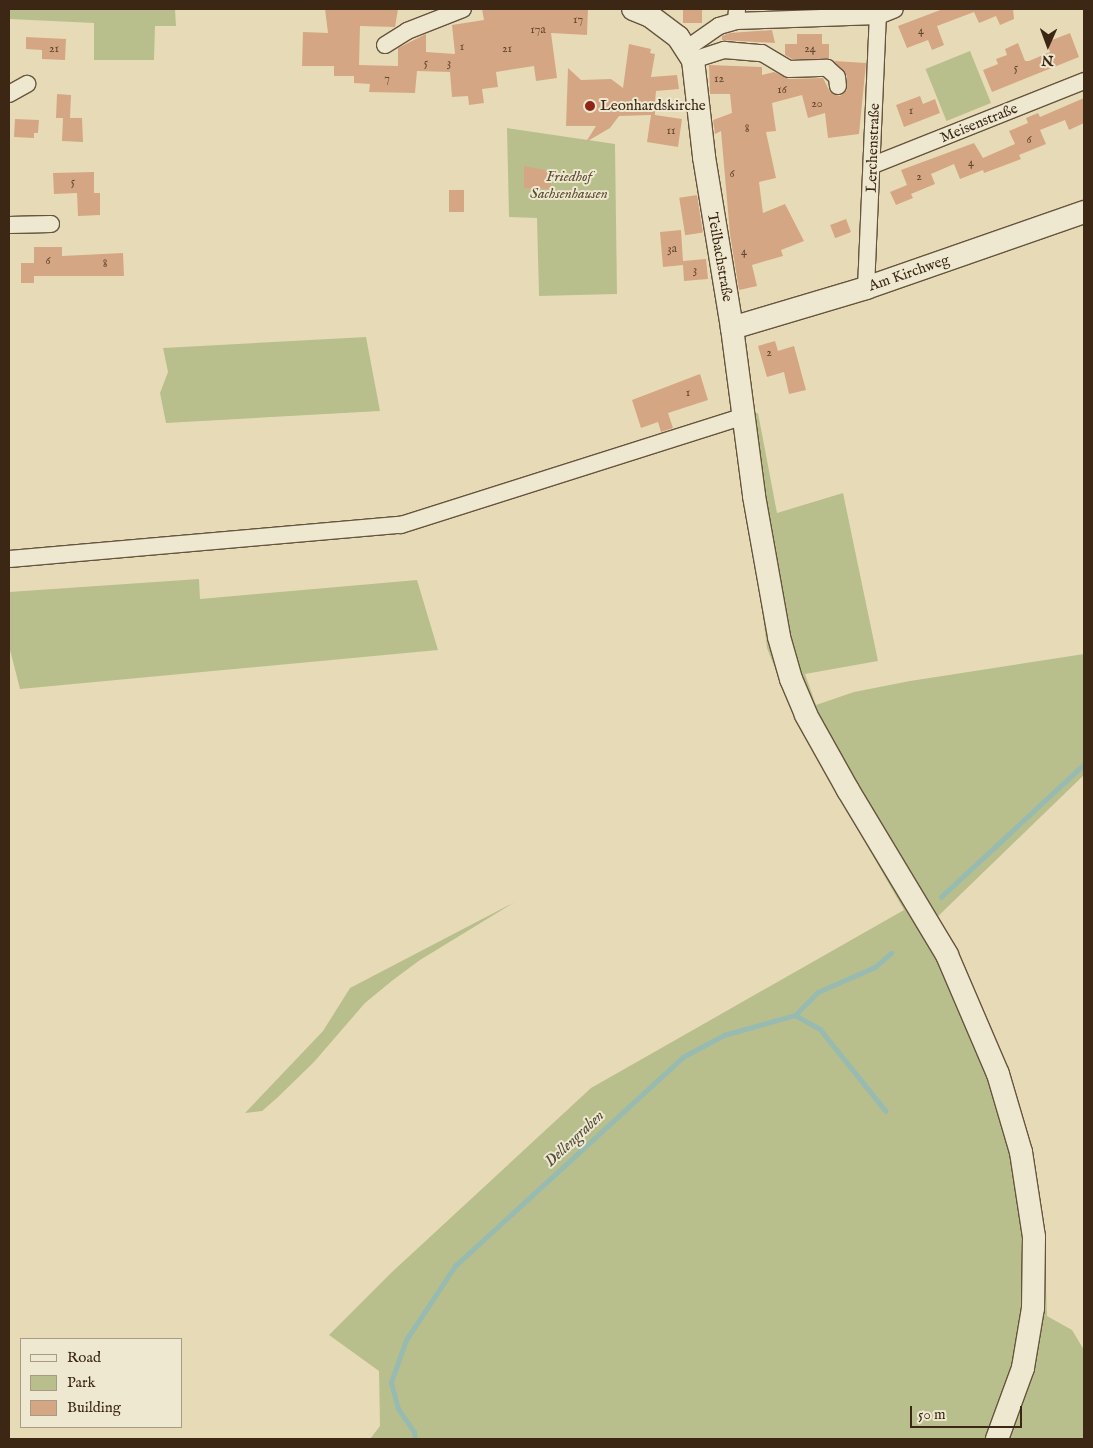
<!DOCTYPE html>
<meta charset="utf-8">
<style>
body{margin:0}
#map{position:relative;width:1093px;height:1448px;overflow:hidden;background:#e7dbb7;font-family:"IM FELL English",serif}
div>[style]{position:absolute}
.green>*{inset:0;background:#b9bf8c;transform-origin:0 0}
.stream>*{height:4.5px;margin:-2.25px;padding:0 2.25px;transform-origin:2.25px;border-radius:2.25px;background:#97bbb0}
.building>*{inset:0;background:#d5a683;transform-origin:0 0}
.roads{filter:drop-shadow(1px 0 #66543d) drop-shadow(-1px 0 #66543d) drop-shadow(0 1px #66543d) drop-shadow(0 -1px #66543d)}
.street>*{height:16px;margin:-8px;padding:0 8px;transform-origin:8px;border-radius:8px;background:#efe8d0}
.secondary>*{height:22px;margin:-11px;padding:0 11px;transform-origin:11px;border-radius:11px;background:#efe8d0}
.dots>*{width:14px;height:14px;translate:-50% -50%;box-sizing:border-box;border:2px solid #efe8d0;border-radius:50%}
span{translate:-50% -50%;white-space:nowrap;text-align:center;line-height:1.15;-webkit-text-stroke:4px #efe8d0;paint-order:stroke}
.number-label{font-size:12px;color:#624730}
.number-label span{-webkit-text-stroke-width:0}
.poi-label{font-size:15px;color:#3b2714}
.left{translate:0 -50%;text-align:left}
.street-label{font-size:15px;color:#3b2714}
.park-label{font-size:15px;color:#5a4d32;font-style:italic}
.water-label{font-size:16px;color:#524c3b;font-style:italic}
.frame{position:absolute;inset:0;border:10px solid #3b2714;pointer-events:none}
.legend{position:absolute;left:20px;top:1338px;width:162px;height:90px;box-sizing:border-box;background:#efe8d0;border:1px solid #a79b85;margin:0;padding:6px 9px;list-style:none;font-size:15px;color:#3b2714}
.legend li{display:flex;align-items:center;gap:10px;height:25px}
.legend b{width:25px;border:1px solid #a79b85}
.north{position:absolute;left:1023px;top:20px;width:50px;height:50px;-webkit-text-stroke:4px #efe8d0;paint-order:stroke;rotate:182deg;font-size:14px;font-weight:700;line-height:20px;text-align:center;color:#3b2714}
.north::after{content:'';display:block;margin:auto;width:18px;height:22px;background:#3b2714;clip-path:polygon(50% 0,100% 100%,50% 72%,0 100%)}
.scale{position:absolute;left:910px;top:1406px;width:112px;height:22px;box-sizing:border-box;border:2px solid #3b2714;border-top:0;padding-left:6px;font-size:15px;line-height:18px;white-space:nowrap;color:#3b2714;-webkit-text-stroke:4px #efe8d0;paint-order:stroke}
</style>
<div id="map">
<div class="green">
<i style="clip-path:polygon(9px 9px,175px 9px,176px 26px,155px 26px,154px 60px,94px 60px,94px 23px,9px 19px)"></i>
<i style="left:970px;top:51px;width:56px;height:48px;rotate:68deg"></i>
<i style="clip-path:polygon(507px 128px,615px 144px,617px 294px,539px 296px,537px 218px,509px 217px)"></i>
<i style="clip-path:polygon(366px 337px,380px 411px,166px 423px,160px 393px,168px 372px,163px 348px)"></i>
<i style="clip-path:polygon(758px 413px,777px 513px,843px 493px,878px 661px,805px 674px,816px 705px,854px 692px,910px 681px,1084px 654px,1084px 775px,930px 924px,999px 1074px,1008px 1065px,1031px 1147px,1044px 1230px,1047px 1316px,1072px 1330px,1084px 1350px,1084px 1439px,370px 1439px,380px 1426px,379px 1371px,329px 1335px,392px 1272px,591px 1088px,904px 910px,797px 724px,767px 648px,758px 578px,745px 416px)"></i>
<i style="clip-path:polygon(199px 579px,200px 599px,417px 580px,438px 650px,20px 689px,9px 646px,9px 592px)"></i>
<i style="clip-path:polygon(515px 902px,420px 960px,393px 980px,365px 1003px,314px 1062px,277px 1098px,262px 1111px,245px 1113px,323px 1031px,350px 988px)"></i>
</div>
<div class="stream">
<i style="left:941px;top:897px;width:195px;rotate:-42.9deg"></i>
<i style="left:795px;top:1015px;width:29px;rotate:29deg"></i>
<i style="left:820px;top:1029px;width:105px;rotate:51.2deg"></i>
<i style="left:415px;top:1439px;width:7px;rotate:-98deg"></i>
<i style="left:414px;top:1432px;width:28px;rotate:-125deg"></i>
<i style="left:398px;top:1409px;width:28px;rotate:-105deg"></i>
<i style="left:391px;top:1382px;width:45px;rotate:-70.3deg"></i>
<i style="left:406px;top:1340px;width:89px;rotate:-56.5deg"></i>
<i style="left:455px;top:1266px;width:309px;rotate:-42.5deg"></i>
<i style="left:683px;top:1057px;width:47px;rotate:-28.2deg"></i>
<i style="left:724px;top:1035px;width:74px;rotate:-15.7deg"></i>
<i style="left:795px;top:1015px;width:33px;rotate:-45deg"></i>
<i style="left:818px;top:992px;width:62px;rotate:-23.7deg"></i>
<i style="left:875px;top:967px;width:21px;rotate:-41deg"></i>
</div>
<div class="building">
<i style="clip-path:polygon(325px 9px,398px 9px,395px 27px,360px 26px,359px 65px,398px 66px,398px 48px,426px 34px,426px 52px,455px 54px,452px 25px,484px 20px,482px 9px,588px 9px,587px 35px,551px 33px,557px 78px,536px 81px,534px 66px,496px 72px,498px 87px,482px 89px,484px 103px,469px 105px,468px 96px,452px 97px,450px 72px,417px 71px,415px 93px,369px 92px,370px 84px,354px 83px,354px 76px,334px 76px,334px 66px,302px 66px,303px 32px,328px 33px)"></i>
<i style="left:683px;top:9px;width:19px;height:14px"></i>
<i style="clip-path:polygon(943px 9px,1013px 9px,1014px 19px,1000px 25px,996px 16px,979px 23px,974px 12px,937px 26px,944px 45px,932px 50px,928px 40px,907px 48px,898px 26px)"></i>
<i style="clip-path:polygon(772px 30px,775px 43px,722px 40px,722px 36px,730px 33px)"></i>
<i style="clip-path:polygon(1070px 33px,1079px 57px,992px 92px,983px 70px,998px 64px,996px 59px,1007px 55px,1005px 49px,1018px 43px,1025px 61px,1029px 61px,1050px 52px,1047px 42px)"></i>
<i style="clip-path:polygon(797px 34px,822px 34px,822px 44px,829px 44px,829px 59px,792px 59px,785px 55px,785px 44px,797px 44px)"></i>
<i style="clip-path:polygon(26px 37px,66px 39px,65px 60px,42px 59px,42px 50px,26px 49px)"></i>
<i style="clip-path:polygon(629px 44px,651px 49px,650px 53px,655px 54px,651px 77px,677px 75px,679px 89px,656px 91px,655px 103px,655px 115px,682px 119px,678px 147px,647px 142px,651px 115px,619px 116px,610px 128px,586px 142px,596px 126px,566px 126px,568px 68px,581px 80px,611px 79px,623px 88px)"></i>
<i style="clip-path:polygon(834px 61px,866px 63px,859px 134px,828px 138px,825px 113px,808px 118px,802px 95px,772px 103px,776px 131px,766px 132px,776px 178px,759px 182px,763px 213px,785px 204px,804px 241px,781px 250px,783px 256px,752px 265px,757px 286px,739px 290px,730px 234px,721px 131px,715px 134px,713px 120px,732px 113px,730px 94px,710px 94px,709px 65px,762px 67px,762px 75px,774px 72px,789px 79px,823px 78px,830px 92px,840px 96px,847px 90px,847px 76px)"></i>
<i style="clip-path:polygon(57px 94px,71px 95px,70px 118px,82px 118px,83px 142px,62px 141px,63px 118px,56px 118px)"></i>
<i style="clip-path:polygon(920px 96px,923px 104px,935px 99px,940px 113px,904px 127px,896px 105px)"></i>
<i style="clip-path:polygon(1084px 98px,1084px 123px,1069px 130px,1065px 120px,1040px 130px,1046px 144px,1019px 155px,1021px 159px,984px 173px,983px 170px,960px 179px,954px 164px,931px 174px,935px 184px,911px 194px,913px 198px,896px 205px,890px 192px,907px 185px,901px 170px,974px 143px,983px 158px,1015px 144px,1009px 131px,1028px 123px,1026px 118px,1038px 113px,1040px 117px)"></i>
<i style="clip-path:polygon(15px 119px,39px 120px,38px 133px,34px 133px,34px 138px,14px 137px)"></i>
<i style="clip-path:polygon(524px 166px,551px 171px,551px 189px,524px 188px)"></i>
<i style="clip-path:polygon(94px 172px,94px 193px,100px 193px,100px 215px,78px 216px,77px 193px,54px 194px,53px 173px)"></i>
<i style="left:449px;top:190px;width:15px;height:22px"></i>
<i style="left:697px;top:195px;width:38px;height:18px;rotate:81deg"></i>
<i style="left:846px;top:219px;width:14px;height:17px;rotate:69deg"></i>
<i style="clip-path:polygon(681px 230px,683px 261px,706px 259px,708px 279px,684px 281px,683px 265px,663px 267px,660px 232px)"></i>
<i style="clip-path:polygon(34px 247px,62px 247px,62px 256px,123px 253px,124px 276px,34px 276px,34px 283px,21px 283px,21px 263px,34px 263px)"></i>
<i style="clip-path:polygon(775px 341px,778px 351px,794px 346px,806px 390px,789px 394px,784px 372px,767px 377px,758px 346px)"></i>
<i style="clip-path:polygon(700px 374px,708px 400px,668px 413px,673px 428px,661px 432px,658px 422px,641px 428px,632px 400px)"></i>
</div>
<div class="roads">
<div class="street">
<i style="left:736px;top:21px;width:142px;rotate:-2deg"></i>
<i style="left:878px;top:16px;width:18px;rotate:-22deg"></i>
<i style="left:385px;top:45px;width:26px;rotate:-32deg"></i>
<i style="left:407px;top:31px;width:60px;rotate:-21.4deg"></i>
<i style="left:686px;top:49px;width:40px;rotate:-34.9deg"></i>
<i style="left:719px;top:26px;width:18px;rotate:-16deg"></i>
<i style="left:736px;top:21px;width:12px;rotate:-85deg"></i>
<i style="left:693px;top:60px;width:33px;rotate:-18deg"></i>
<i style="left:724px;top:50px;width:38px;rotate:5deg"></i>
<i style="left:762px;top:53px;width:31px;rotate:31deg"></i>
<i style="left:789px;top:69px;width:38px;rotate:-2deg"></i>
<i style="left:827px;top:68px;width:13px;rotate:42deg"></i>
<i style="left:837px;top:77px;width:9px;rotate:84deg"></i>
<i style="left:9px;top:94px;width:21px;rotate:-29deg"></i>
<i style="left:873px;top:165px;width:227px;rotate:-21.7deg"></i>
<i style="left:9px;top:225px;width:42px;rotate:-1.4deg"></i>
<i style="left:866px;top:288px;width:279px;rotate:-87.5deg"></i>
<i style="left:9px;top:559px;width:393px;rotate:-5deg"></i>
<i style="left:401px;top:525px;width:361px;rotate:-17.6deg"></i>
</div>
<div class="secondary">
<i style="left:633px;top:9px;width:18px;rotate:22deg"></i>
<i style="left:650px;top:16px;width:35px;rotate:37deg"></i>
<i style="left:678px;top:37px;width:27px;rotate:57deg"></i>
<i style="left:693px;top:60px;width:98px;rotate:83.5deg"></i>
<i style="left:704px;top:157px;width:173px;rotate:80.7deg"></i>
<i style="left:732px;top:328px;width:169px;rotate:82.5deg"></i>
<i style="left:754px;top:496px;width:143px;rotate:79.9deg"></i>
<i style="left:779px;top:637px;width:44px;rotate:74.1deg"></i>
<i style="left:791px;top:679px;width:39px;rotate:67deg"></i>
<i style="left:806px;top:715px;width:86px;rotate:60.8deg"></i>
<i style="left:848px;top:790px;width:192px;rotate:59deg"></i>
<i style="left:947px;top:955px;width:129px;rotate:66.8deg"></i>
<i style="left:998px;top:1074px;width:81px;rotate:73.6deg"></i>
<i style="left:1021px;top:1152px;width:86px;rotate:81.3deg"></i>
<i style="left:1034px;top:1237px;width:71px;rotate:90.8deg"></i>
<i style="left:1033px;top:1308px;width:61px;rotate:99.5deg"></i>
<i style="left:1023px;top:1368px;width:76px;rotate:110.1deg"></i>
<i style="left:732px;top:328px;width:140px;rotate:-16.6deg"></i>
<i style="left:866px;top:288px;width:231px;rotate:-19.2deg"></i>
</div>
</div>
<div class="dots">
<i style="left:590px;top:106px;background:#8f2418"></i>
</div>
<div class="number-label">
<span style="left:578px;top:20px">17</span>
<span style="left:538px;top:30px">17a</span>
<span style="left:921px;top:31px">4</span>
<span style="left:462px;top:47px">1</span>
<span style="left:54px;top:49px">21</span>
<span style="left:507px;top:49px">21</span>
<span style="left:810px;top:49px">24</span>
<span style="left:426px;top:63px">5</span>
<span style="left:449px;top:63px">3</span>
<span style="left:1016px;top:68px">5</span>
<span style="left:387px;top:79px">7</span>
<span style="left:719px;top:79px">12</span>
<span style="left:782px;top:90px">16</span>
<span style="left:817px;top:104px">20</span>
<span style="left:911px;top:111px">1</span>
<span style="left:747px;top:129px">8</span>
<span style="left:671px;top:131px">11</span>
<span style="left:1029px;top:140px">6</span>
<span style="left:971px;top:163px">4</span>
<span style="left:732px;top:174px">6</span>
<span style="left:919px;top:177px">2</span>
<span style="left:73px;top:182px">5</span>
<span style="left:672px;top:249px">3a</span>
<span style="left:744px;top:252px">4</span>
<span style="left:48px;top:261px">6</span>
<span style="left:105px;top:264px">8</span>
<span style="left:695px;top:270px">3</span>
<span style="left:769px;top:353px">2</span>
<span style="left:688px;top:393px">1</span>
</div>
<div class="poi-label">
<span class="left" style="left:600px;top:106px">Leonhardskirche</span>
</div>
<div class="street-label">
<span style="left:979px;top:123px;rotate:-22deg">Meisenstraße</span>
<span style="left:873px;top:148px;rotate:-88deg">Lerchenstraße</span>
<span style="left:720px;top:257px;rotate:80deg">Teilbachstraße</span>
<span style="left:909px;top:273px;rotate:-19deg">Am Kirchweg</span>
</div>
<div class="park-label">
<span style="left:569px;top:185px">Friedhof<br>Sachsenhausen</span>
</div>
<div class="water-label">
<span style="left:575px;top:1139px;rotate:-43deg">Dellengraben</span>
</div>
<div class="frame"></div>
<ul class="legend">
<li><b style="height:6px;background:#efe8d0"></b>Road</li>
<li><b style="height:14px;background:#b9bf8c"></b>Park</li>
<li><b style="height:14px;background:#d5a683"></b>Building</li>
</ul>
<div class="north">N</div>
<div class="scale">50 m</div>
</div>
